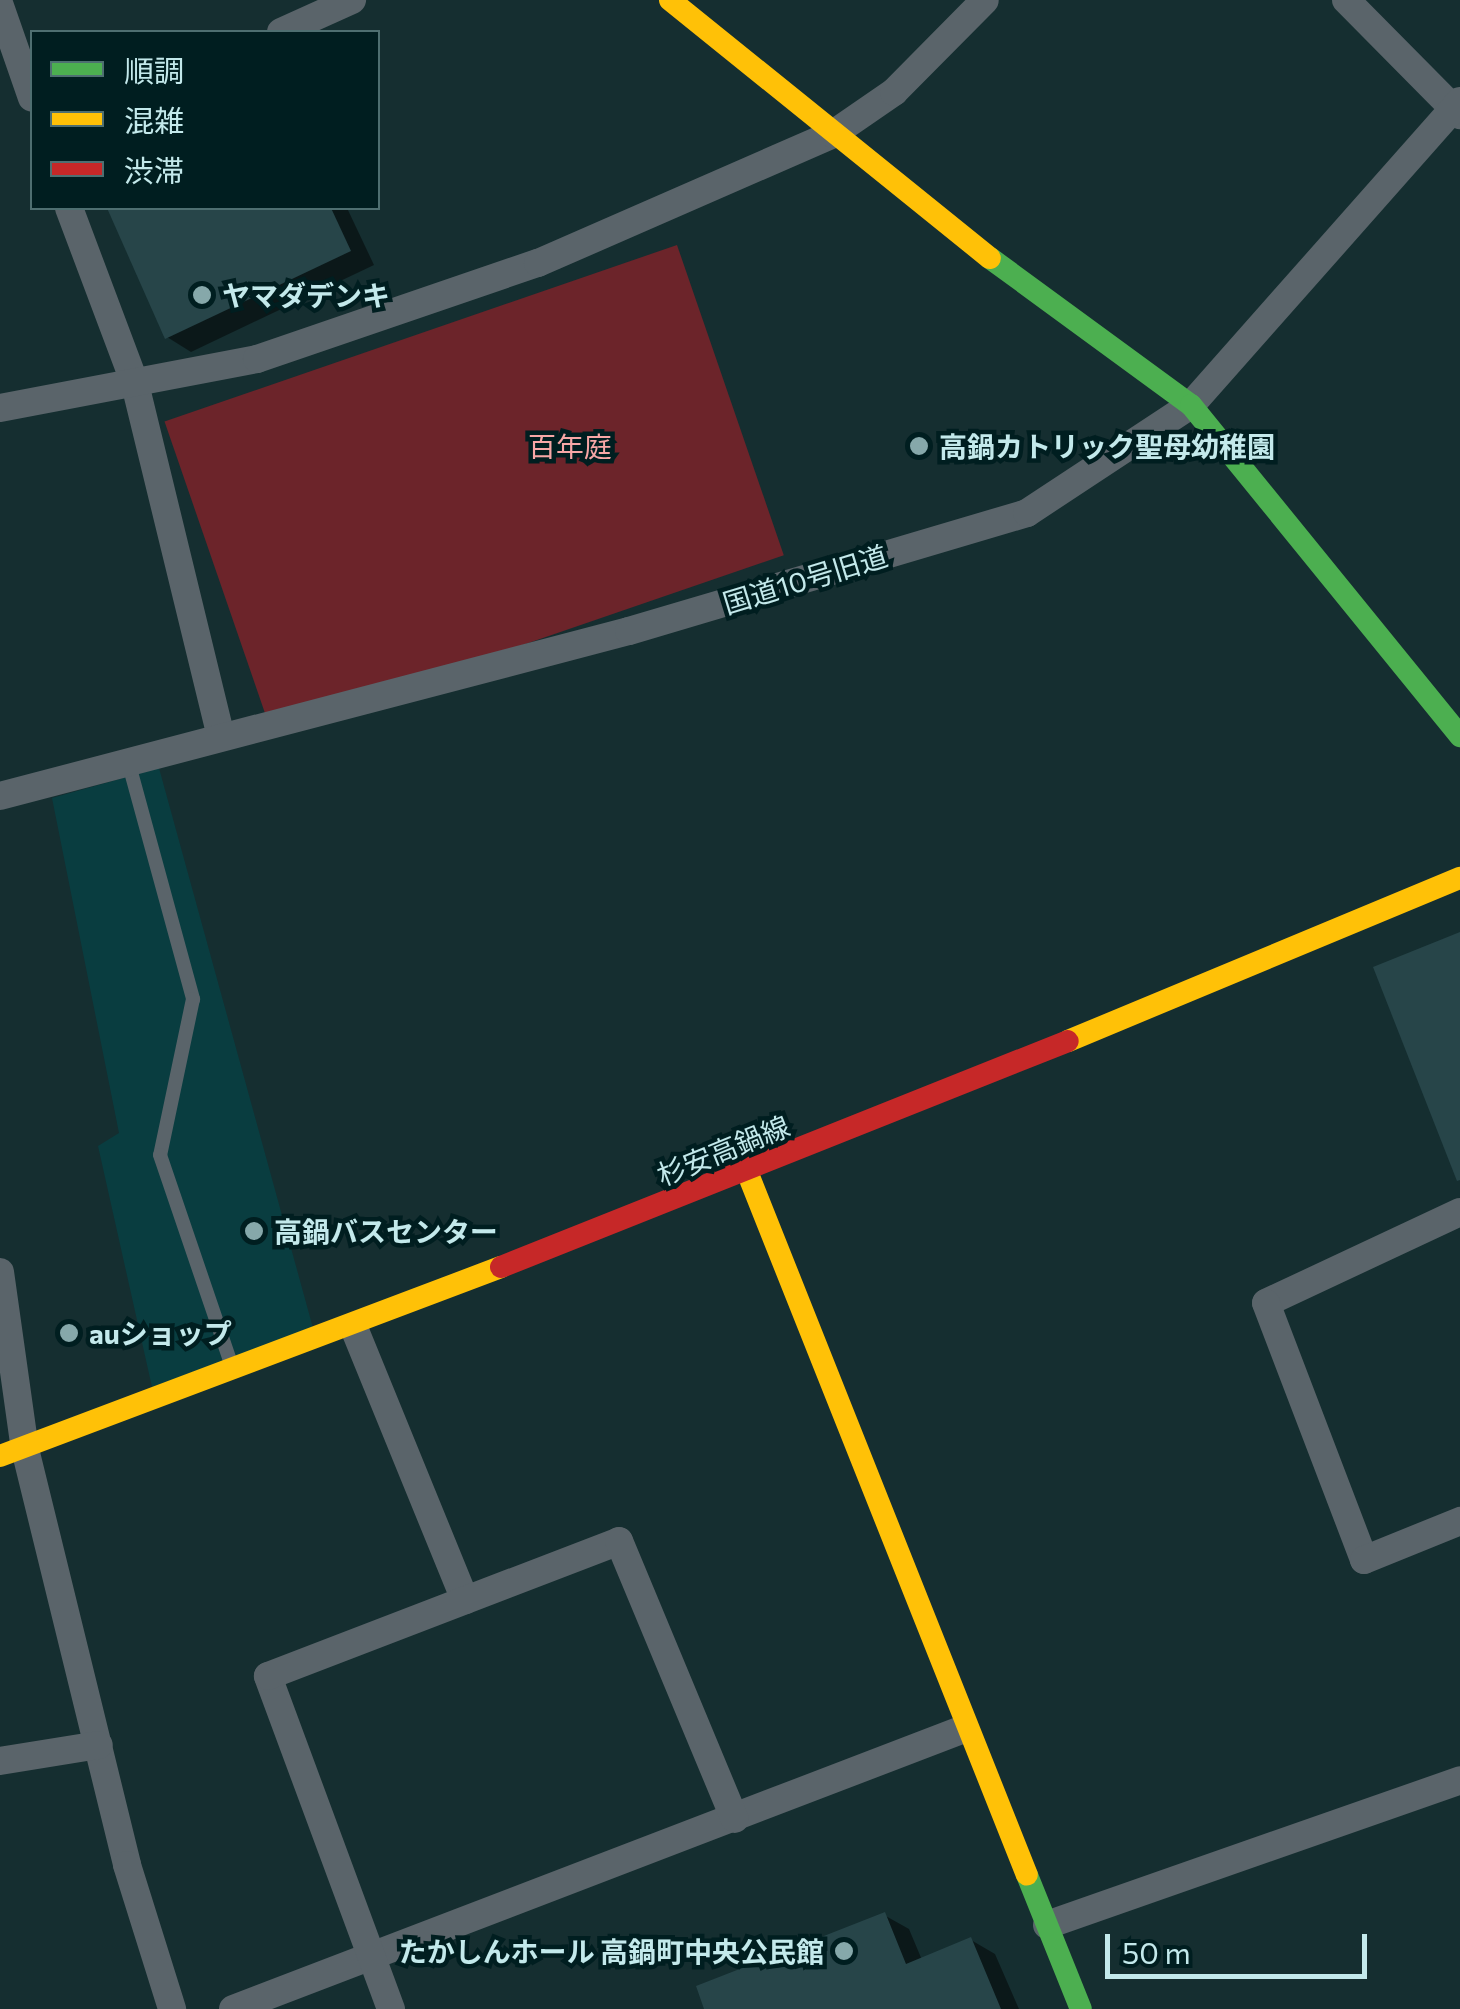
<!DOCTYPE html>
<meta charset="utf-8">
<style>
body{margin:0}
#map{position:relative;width:1460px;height:2009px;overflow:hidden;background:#152e30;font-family:Commissioner,"Noto Sans JP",sans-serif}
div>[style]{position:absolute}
.built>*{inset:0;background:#093d40}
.green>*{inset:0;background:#6c242a;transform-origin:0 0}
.shadow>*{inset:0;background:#0007}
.building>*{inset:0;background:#274549}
.lane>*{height:14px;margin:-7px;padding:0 7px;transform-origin:7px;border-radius:7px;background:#5a646a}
.street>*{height:28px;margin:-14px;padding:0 14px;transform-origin:14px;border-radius:14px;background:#5a646a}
.fast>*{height:22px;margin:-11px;padding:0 11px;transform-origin:11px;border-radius:11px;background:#4caf50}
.slow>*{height:22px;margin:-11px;padding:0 11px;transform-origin:11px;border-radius:11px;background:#ffc107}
.jam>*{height:22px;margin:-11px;padding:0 11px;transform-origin:11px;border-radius:11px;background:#c62828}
.dots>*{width:28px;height:28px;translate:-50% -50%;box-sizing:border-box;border:5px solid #001e20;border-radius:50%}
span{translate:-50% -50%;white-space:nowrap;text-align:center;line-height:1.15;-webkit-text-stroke:9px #001e20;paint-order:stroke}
.poi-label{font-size:28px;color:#c3e9eb;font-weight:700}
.left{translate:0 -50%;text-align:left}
.right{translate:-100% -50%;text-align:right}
.park-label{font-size:28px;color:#f7a7a6}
.street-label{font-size:28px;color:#c3e9eb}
.legend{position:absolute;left:30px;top:30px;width:350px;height:180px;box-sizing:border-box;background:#001e20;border:2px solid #4e6f71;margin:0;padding:12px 18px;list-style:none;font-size:30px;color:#c3e9eb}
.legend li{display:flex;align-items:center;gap:20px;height:50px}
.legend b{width:50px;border:2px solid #4e6f71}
.scale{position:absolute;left:1105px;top:1934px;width:262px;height:45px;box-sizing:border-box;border:5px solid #c3e9eb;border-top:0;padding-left:12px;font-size:30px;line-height:35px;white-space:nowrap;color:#c3e9eb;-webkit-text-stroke:8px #001e20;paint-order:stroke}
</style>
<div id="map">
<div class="built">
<i style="clip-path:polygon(159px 768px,313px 1328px,152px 1387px,98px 1146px,119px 1133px,52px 798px)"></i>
</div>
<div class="green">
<i style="left:677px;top:245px;width:328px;height:542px;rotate:71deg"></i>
</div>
<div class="shadow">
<i style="clip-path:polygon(110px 208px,347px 208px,374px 265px,191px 352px,167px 337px)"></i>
<i style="clip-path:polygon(884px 1915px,909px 1929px,922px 1960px,971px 1940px,995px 1954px,1019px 2009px,706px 2009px)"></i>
</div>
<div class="building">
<i style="clip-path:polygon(107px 208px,331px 208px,351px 251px,165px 339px)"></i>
<i style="clip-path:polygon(1460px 932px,1460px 1180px,1457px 1181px,1373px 967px)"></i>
<i style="clip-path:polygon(885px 1912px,906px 1964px,971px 1937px,1001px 2009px,704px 2009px,696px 1986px)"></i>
</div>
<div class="lane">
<i style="left:128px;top:761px;width:247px;rotate:74.7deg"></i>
<i style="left:193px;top:999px;width:159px;rotate:101.9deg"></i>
<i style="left:160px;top:1155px;width:224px;rotate:71.2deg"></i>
</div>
<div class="street">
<i style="left:1346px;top:0;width:162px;rotate:45.3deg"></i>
<i style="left:0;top:6px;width:97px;rotate:70.8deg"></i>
<i style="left:281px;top:32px;width:78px;rotate:-24.3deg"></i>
<i style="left:69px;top:208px;width:188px;rotate:69.4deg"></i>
<i style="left:135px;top:384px;width:362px;rotate:76.3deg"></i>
<i style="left:0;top:408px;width:262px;rotate:-10.8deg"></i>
<i style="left:257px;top:359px;width:297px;rotate:-18.9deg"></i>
<i style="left:538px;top:263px;width:322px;rotate:-23.6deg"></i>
<i style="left:833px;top:134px;width:74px;rotate:-34.5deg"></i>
<i style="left:894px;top:92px;width:129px;rotate:-45.3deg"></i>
<i style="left:0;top:796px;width:650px;rotate:-14.7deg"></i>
<i style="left:629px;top:631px;width:415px;rotate:-16.5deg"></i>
<i style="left:1027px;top:513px;width:196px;rotate:-33.4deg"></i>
<i style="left:1191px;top:405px;width:406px;rotate:-48.5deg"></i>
<i style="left:1460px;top:1212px;width:214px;rotate:154.9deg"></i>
<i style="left:1266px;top:1303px;width:275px;rotate:69.1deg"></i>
<i style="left:1364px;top:1560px;width:104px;rotate:-22.1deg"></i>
<i style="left:0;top:1272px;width:179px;rotate:82deg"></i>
<i style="left:25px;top:1449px;width:428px;rotate:76.2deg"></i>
<i style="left:127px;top:1865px;width:151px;rotate:72.6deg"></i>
<i style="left:354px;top:1328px;width:294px;rotate:67.8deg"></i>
<i style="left:0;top:1761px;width:100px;rotate:-9.2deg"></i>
<i style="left:1047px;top:1925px;width:438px;rotate:-19.3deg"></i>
<i style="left:233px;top:2009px;width:783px;rotate:-20.96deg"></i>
<i style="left:391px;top:2009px;width:355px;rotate:-110.3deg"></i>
<i style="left:268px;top:1676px;width:376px;rotate:-21deg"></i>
<i style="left:619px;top:1541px;width:301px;rotate:67.4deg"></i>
</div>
<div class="fast">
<i style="left:990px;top:258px;width:249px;rotate:36.2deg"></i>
<i style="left:1191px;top:405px;width:427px;rotate:50.9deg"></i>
<i style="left:1027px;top:1875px;width:144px;rotate:68.1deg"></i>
</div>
<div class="slow">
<i style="left:670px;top:0;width:411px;rotate:38.9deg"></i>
<i style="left:1068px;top:1041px;width:425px;rotate:-22.6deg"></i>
<i style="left:748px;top:1174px;width:754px;rotate:68.3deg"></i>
<i style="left:0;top:1456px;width:535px;rotate:-20.67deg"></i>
</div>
<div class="jam">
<i style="left:501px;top:1267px;width:610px;rotate:-21.73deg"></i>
</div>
<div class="dots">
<i style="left:202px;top:295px;background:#86a8aa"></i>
<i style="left:919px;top:446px;background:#86a8aa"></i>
<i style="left:254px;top:1231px;background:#86a8aa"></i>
<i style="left:69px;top:1333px;background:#86a8aa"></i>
<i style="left:844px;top:1951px;background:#86a8aa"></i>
</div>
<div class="poi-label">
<span class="left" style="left:222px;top:295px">ヤマダデンキ</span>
<span class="left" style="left:939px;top:446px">高鍋カトリック聖母幼稚園</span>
<span class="left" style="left:274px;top:1231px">高鍋バスセンター</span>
<span class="left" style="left:89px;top:1333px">auショップ</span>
<span class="right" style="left:824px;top:1951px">たかしんホール 高鍋町中央公民館</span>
</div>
<div class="park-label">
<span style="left:570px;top:446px">百年庭</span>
</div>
<div class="street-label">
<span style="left:805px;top:579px;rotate:-17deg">国道10号旧道</span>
<span style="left:723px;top:1150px;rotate:-22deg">杉安高鍋線</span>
</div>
<ul class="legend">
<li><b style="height:12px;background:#4caf50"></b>順調</li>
<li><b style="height:12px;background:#ffc107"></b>混雑</li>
<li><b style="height:12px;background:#c62828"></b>渋滞</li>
</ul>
<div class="scale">50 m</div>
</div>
